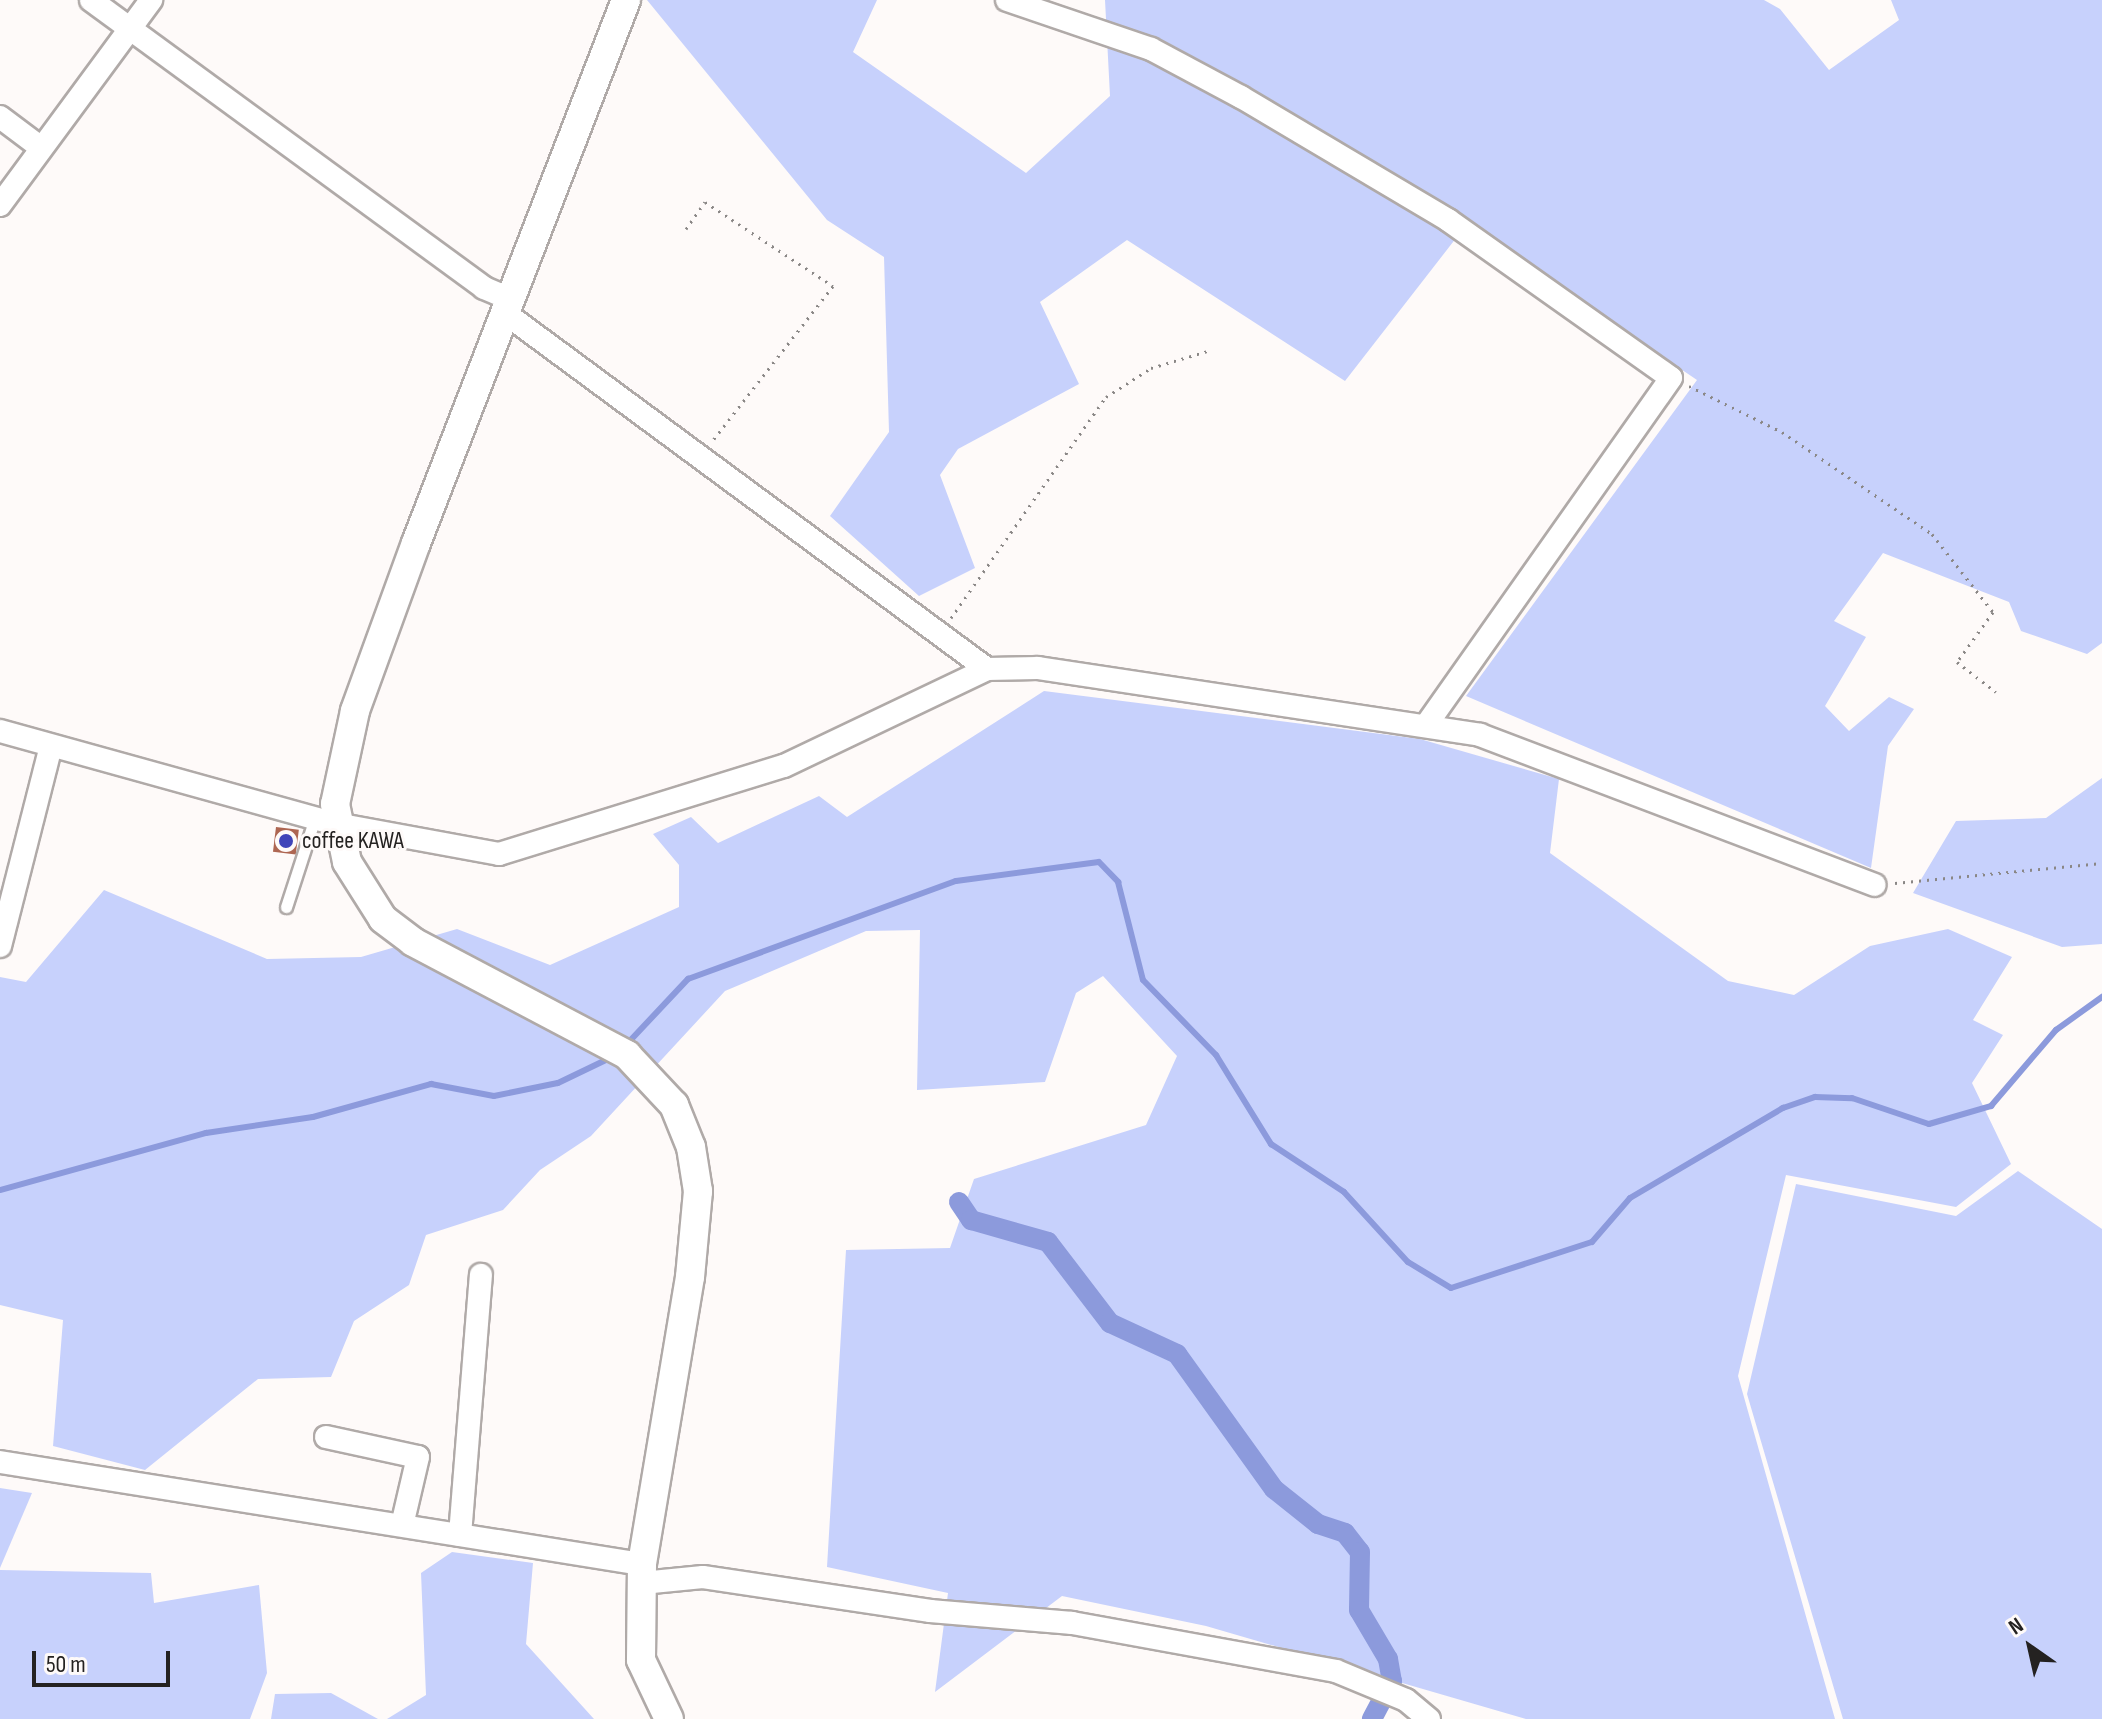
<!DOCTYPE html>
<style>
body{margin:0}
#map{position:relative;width:2102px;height:1719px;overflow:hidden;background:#fefaf9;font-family:"Sofia Sans Condensed",sans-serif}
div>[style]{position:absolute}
.green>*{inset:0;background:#c7d1fc}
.stream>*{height:6px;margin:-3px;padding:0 3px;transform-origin:3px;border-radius:3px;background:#8c9adc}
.canal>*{height:20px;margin:-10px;padding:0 10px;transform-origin:10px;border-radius:10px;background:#8c9adc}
.building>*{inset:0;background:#ae6652;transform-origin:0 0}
.path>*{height:3px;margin-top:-1.5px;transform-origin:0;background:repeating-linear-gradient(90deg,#8a8786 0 2px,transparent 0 8px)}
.roads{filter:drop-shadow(2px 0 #b0aaa8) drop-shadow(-2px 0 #b0aaa8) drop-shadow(0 2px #b0aaa8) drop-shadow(0 -2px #b0aaa8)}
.service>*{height:11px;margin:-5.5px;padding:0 5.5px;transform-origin:5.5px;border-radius:5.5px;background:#fff}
.minor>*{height:22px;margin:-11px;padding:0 11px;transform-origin:11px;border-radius:11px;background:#fff}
.tertiary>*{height:28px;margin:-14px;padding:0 14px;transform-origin:14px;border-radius:14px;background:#fff}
.dots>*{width:22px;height:22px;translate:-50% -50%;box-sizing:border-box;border:4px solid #fefaf9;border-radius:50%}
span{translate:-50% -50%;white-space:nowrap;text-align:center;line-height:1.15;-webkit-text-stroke:6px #fefaf9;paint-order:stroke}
.poi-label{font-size:24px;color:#242221}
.left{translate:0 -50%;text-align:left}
.north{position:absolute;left:1990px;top:1607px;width:80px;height:80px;-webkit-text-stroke:6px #fefaf9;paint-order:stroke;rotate:326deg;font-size:22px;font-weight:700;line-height:32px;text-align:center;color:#242221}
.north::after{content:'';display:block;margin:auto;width:28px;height:36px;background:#242221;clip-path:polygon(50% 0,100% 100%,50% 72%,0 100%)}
.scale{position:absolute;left:32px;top:1651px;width:138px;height:36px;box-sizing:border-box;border:4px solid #242221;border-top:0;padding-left:10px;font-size:24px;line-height:28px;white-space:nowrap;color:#242221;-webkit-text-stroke:6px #fefaf9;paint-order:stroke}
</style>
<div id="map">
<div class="green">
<i style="clip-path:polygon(647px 0,877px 0,853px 52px,1026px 173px,1110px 96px,1105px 0,1764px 0,1780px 9px,1829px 70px,1899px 20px,1891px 0,2102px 0,2102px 643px,2087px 654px,2021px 631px,2009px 602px,1883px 553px,1834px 621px,1866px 637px,1825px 706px,1849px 731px,1889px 697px,1914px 709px,1888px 746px,1871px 868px,1466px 696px,1697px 380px,1467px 224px,1345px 381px,1127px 240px,1040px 302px,1079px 384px,958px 449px,940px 475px,975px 568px,919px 596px,830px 516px,889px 432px,884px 257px,827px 220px)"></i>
<i style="clip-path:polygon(1044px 691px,1420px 739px,1559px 779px,1550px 853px,1728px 981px,1794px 995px,1870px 946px,1948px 929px,2012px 957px,1973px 1020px,2003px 1035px,1972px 1083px,2011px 1164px,1956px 1207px,1786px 1175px,1738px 1376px,1835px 1719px,1526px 1719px,1206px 1626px,1062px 1596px,935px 1692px,948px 1593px,827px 1567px,846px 1250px,950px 1248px,974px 1179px,1146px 1125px,1177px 1056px,1103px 976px,1076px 993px,1045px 1082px,917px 1090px,920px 930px,866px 931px,725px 991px,591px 1136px,540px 1170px,503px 1210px,426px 1235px,409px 1285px,354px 1321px,331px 1377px,258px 1379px,145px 1470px,53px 1446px,63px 1320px,0 1305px,0 977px,26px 982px,104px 890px,267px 959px,361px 957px,457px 929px,550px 965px,679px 907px,679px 865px,653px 834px,691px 817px,718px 843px,819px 796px,847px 817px)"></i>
<i style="clip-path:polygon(2102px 778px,2102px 944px,2062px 947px,1913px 893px,1956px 821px,2046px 818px)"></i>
<i style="clip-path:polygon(2018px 1171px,2102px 1229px,2102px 1719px,1843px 1719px,1747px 1394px,1796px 1184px,1956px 1216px)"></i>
<i style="clip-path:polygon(0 1488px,32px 1493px,0 1568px)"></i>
<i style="clip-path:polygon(452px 1552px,533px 1563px,526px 1644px,594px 1719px,387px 1719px,426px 1695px,421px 1573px)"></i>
<i style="clip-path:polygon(0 1570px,151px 1573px,154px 1603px,259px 1585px,267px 1673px,250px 1719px,0 1719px)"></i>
<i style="clip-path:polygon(331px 1693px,378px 1719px,271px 1719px,275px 1694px)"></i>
</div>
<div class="stream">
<i style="left:626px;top:1045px;width:91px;rotate:-46.8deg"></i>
<i style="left:688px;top:979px;width:285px;rotate:-20.1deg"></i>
<i style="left:956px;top:881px;width:144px;rotate:-7.6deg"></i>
<i style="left:1099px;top:862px;width:28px;rotate:46deg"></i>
<i style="left:1118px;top:882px;width:101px;rotate:75.7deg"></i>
<i style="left:1143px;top:980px;width:105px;rotate:45.8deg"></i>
<i style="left:1216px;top:1055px;width:105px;rotate:58.3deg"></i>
<i style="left:1271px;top:1144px;width:87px;rotate:33.3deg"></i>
<i style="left:1344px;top:1192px;width:95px;rotate:47.6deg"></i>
<i style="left:1408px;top:1262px;width:50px;rotate:31.2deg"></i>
<i style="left:1451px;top:1288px;width:148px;rotate:-18.1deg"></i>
<i style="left:1592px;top:1242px;width:58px;rotate:-49.2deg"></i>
<i style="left:1630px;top:1198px;width:178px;rotate:-30.5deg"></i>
<i style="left:1783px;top:1108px;width:34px;rotate:-19deg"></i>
<i style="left:1815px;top:1097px;width:37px;rotate:2deg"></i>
<i style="left:1852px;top:1098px;width:81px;rotate:18.7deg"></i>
<i style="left:1929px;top:1124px;width:65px;rotate:-16.2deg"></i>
<i style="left:1991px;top:1106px;width:100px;rotate:-49.5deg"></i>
<i style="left:2056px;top:1030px;width:57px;rotate:-35.7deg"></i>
<i style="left:0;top:1190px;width:214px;rotate:-15.5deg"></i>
<i style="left:206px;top:1133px;width:108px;rotate:-8.5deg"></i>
<i style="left:313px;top:1117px;width:123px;rotate:-15.6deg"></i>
<i style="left:431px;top:1084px;width:64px;rotate:10.8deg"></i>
<i style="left:494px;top:1096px;width:65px;rotate:-11.5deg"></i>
<i style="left:558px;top:1083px;width:60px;rotate:-25.7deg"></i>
</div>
<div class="canal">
<i style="left:959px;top:1202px;width:22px;rotate:56deg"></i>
<i style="left:971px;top:1220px;width:80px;rotate:15.9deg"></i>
<i style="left:1048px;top:1242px;width:102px;rotate:52.6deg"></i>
<i style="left:1110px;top:1323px;width:74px;rotate:24.8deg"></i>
<i style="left:1177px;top:1354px;width:166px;rotate:54.3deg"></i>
<i style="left:1274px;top:1489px;width:56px;rotate:38.5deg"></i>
<i style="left:1318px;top:1524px;width:28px;rotate:18deg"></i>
<i style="left:1345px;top:1533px;width:24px;rotate:52deg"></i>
<i style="left:1360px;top:1552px;width:58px;rotate:91deg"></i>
<i style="left:1359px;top:1610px;width:57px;rotate:59.4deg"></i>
<i style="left:1388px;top:1659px;width:22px;rotate:80deg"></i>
<i style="left:1392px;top:1681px;width:43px;rotate:117.8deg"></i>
</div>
<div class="building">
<i style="left:276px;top:827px;width:23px;height:25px;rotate:7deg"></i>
</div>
<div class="path">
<i style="left:686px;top:229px;width:33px;rotate:-55deg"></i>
<i style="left:705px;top:202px;width:153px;rotate:33.3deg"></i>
<i style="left:833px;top:286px;width:195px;rotate:127.9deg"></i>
<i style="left:1689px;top:386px;width:104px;rotate:26.3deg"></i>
<i style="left:1782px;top:432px;width:181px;rotate:34.2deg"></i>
<i style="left:1932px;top:534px;width:99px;rotate:52deg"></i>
<i style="left:1993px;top:612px;width:62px;rotate:125.8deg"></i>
<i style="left:1957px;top:662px;width:49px;rotate:37.6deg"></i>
<i style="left:951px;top:618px;width:270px;rotate:-55deg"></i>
<i style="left:1106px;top:397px;width:54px;rotate:-32.8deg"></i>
<i style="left:1151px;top:368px;width:63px;rotate:-16.7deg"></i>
<i style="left:1895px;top:883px;width:208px;rotate:-5.5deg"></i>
</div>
<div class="roads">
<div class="service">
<i style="left:286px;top:907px;width:94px;rotate:-72deg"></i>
</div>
<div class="minor">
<i style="left:91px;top:0;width:487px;rotate:36.2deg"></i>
<i style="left:484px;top:288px;width:28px;rotate:23deg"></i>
<i style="left:1007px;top:0;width:152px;rotate:18.8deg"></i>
<i style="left:1151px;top:49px;width:102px;rotate:28.1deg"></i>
<i style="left:1241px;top:97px;width:241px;rotate:30.7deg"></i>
<i style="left:1448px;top:220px;width:273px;rotate:35.3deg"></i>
<i style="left:1671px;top:378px;width:422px;rotate:125.2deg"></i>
<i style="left:0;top:117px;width:50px;rotate:36.9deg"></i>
<i style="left:0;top:205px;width:255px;rotate:-53.6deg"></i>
<i style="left:505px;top:313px;width:599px;rotate:36.45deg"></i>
<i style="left:0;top:731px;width:349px;rotate:15.5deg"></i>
<i style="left:336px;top:824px;width:166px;rotate:10.4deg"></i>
<i style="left:499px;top:854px;width:298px;rotate:-17.2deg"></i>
<i style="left:784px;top:766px;width:225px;rotate:-25.5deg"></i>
<i style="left:987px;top:669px;width:51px;rotate:-1.1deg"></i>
<i style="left:1038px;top:668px;width:447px;rotate:8.6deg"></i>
<i style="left:1480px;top:735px;width:422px;rotate:20.8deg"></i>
<i style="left:0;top:946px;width:206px;rotate:-75.7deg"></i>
<i style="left:326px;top:1437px;width:94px;rotate:12.3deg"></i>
<i style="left:418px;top:1457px;width:70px;rotate:103.2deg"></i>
<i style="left:0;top:1462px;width:650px;rotate:9.03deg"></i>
<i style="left:460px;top:1535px;width:261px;rotate:-85.4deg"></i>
<i style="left:642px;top:1583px;width:61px;rotate:-5.6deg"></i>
<i style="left:703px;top:1577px;width:230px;rotate:8.5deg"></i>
<i style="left:930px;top:1611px;width:143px;rotate:4.8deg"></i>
<i style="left:1072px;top:1623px;width:268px;rotate:10.3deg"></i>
<i style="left:1336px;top:1671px;width:76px;rotate:22.5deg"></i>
<i style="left:1406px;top:1700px;width:30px;rotate:40deg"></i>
</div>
<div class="tertiary">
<i style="left:626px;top:0;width:582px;rotate:111.14deg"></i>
<i style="left:416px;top:543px;width:179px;rotate:110deg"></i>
<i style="left:355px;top:711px;width:95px;rotate:102.1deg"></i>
<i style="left:335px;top:804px;width:59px;rotate:78.3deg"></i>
<i style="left:347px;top:862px;width:67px;rotate:57.7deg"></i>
<i style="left:383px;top:919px;width:38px;rotate:37deg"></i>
<i style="left:413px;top:942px;width:242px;rotate:27.8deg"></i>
<i style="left:627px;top:1055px;width:69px;rotate:46.8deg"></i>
<i style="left:674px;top:1105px;width:45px;rotate:68deg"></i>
<i style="left:691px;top:1147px;width:45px;rotate:81deg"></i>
<i style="left:698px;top:1191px;width:86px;rotate:95.3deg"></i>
<i style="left:690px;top:1277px;width:291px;rotate:99.5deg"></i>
<i style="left:642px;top:1564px;width:96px;rotate:90.6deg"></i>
<i style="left:641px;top:1660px;width:65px;rotate:64.6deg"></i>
</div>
</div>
<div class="dots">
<i style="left:286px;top:841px;background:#3f44b9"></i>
</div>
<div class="poi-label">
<span class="left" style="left:302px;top:841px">coffee KAWA</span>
</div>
<div class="north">N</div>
<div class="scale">50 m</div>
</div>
